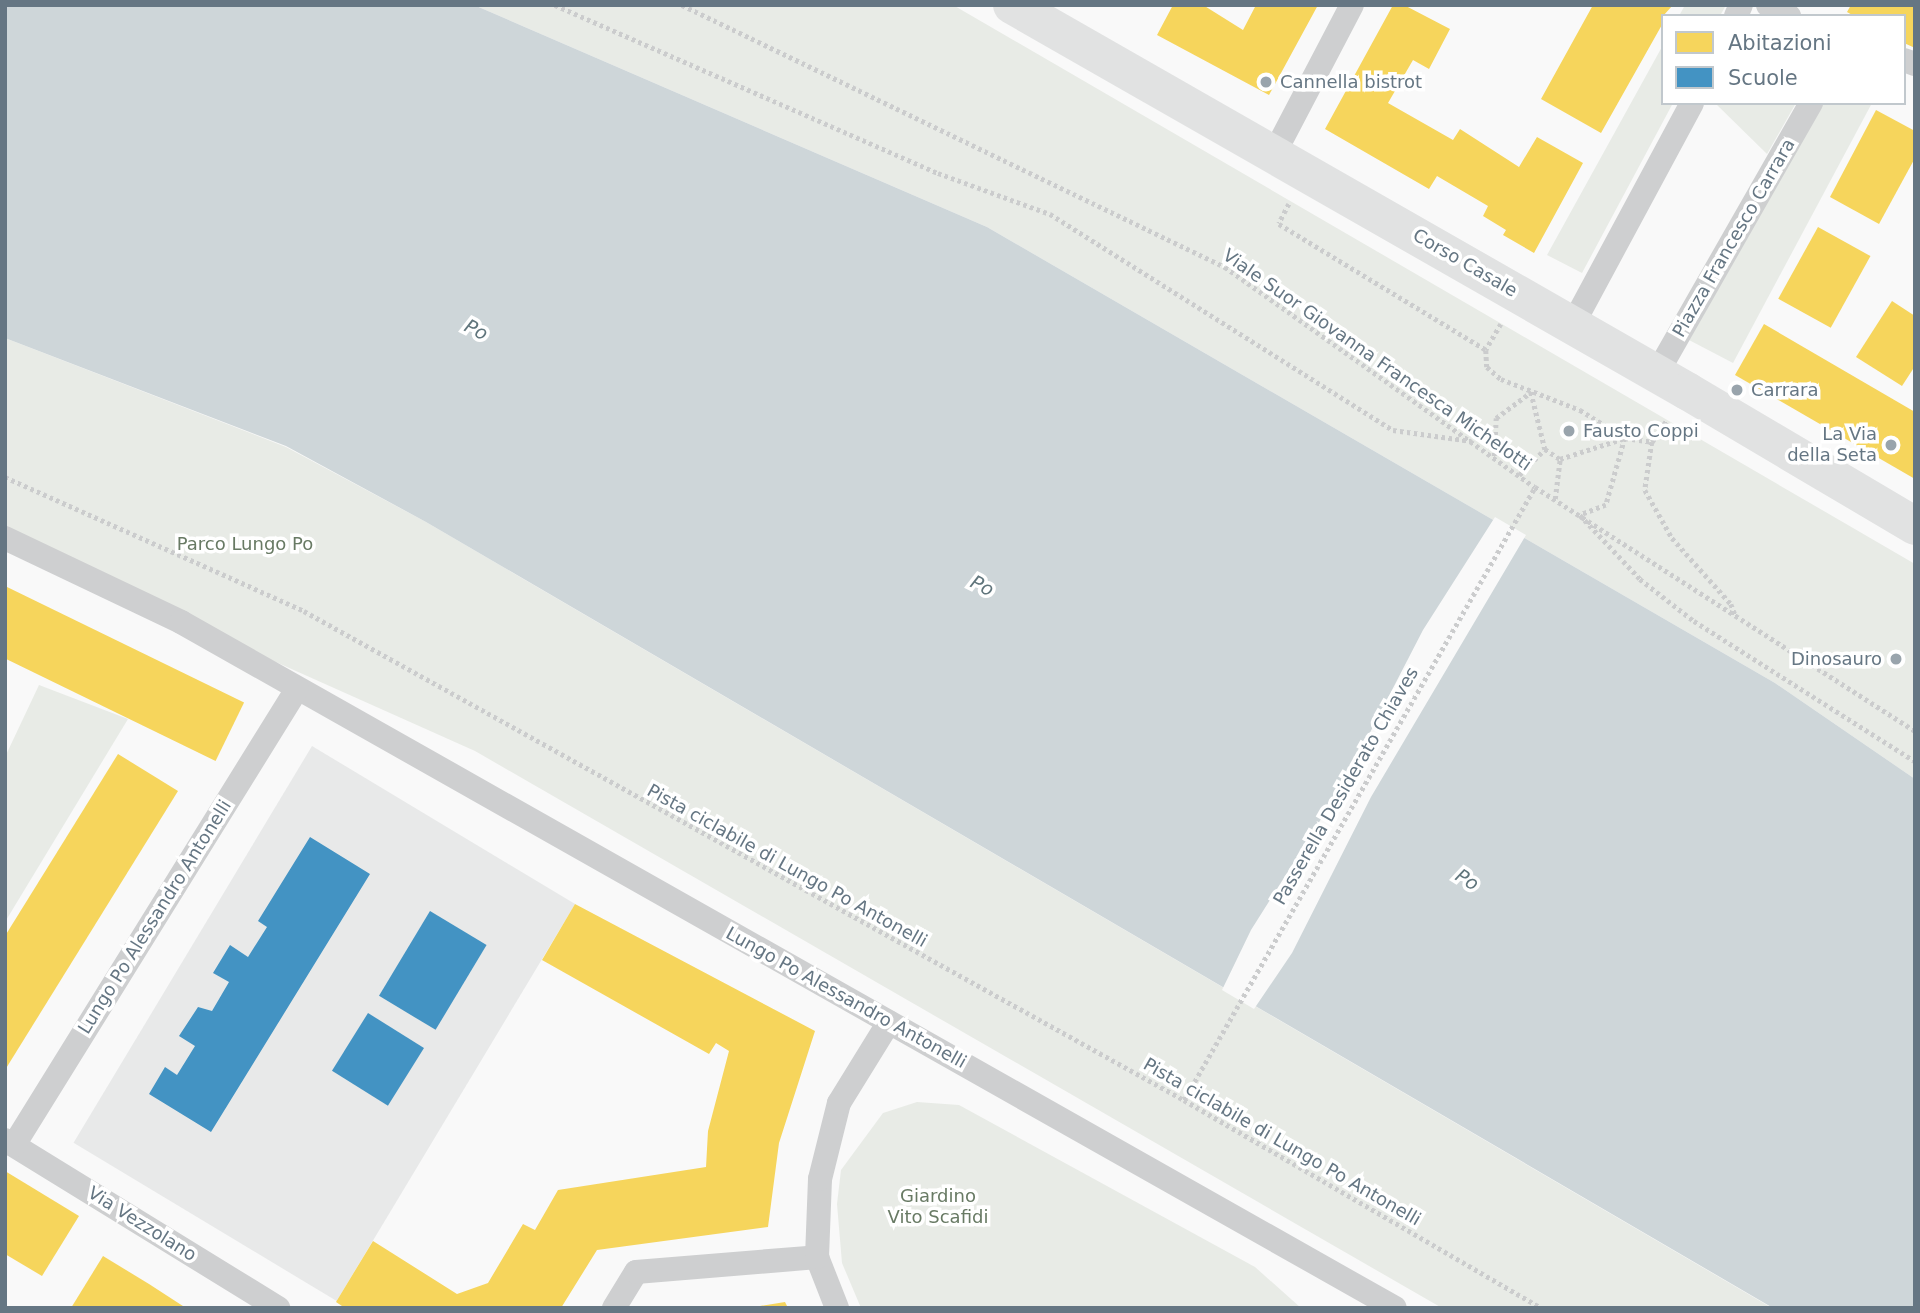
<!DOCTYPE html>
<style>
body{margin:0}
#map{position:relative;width:1920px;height:1313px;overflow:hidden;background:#f9f9f9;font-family:"DejaVu Sans",sans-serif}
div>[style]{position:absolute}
.built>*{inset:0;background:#e8e9e9;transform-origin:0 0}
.green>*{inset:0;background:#e8ebe6}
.water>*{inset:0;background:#ced6d9}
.pier>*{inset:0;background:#f9f9f9}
.homes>*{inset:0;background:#f6d55c;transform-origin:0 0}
.schools>*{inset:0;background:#4393c3;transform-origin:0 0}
.path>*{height:4.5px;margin-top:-2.25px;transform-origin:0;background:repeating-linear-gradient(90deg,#cbcccd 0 3.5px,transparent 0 7px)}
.minor>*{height:24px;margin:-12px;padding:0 12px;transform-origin:12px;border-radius:12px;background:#cecfd0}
.primary>*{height:38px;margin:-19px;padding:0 19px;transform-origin:19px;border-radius:19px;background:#e1e2e2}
.dots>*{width:19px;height:19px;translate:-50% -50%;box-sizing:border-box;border:4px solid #fff;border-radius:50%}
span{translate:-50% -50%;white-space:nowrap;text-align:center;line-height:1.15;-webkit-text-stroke:7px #fff;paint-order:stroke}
.poi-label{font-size:18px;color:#657683}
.left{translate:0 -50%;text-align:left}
.right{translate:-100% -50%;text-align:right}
.street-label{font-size:18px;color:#657683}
.park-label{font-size:18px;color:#687a64}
.water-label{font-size:19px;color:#60757c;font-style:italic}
.frame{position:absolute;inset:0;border:7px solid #657683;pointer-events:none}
.legend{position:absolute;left:1661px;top:14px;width:245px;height:91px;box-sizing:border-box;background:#fff;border:2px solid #c1c8cd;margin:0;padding:9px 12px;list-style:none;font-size:21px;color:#657683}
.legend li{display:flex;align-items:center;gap:14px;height:35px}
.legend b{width:35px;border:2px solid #c1c8cd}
</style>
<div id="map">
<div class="built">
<i style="left:312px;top:746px;width:307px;height:463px;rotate:31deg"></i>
</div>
<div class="green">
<i style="clip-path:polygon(474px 5px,953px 5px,1915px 564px,1915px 779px,1775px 683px,987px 227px)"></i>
<i style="clip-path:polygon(1685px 5px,1726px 5px,1720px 16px,1679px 16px)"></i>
<i style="clip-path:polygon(1663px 45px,1663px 103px,1673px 103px,1582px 273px,1547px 255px)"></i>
<i style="clip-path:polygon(1715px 103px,1796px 103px,1767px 154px)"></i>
<i style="clip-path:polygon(1821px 103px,1872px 103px,1733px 363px,1689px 340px)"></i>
<i style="clip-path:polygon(5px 338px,286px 447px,426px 522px,1772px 1308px,1442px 1308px,475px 751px,5px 541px)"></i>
<i style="clip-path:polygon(39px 685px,128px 719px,5px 922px,5px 757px)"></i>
<i style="clip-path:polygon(917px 1102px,959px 1105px,1255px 1267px,1301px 1308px,861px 1308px,842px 1263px,837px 1204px,841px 1170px,883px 1113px)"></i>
</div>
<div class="water">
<i style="clip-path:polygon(5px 5px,474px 5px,987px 227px,1775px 683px,1915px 779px,1915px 1308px,1773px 1308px,426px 522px,286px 446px,5px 338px)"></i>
</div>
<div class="pier">
<i style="clip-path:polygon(1495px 517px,1526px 535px,1371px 797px,1292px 953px,1254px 1009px,1222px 990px,1251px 930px,1345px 781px,1423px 630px)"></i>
</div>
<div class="homes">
<i style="clip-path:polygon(1173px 5px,1203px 5px,1243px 30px,1256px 5px,1318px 5px,1269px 95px,1157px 35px)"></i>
<i style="clip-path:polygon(1393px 5px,1404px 5px,1450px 29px,1429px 69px,1413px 60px,1388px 103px,1453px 140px,1460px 129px,1519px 167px,1537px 137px,1583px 163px,1534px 253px,1503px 235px,1506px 230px,1483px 216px,1488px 206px,1437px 176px,1429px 189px,1325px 129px)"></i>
<i style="clip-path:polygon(1593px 5px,1673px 5px,1663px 16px,1663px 23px,1601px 133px,1541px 99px)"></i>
<i style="clip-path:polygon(1851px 5px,1915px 5px,1915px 48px,1904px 43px,1904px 16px,1854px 16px,1847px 12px)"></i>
<i style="clip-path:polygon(1876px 110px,1915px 131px,1915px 158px,1879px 224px,1830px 197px)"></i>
<i style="left:1818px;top:227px;width:60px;height:82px;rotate:29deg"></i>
<i style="clip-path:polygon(1892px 301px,1915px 316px,1915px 366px,1902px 386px,1856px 357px)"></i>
<i style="clip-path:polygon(1764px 324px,1915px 412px,1915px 479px,1735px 375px)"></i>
<i style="left:5px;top:586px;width:266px;height:65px;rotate:26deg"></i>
<i style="clip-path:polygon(118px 754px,178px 791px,5px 1070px,5px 936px)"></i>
<i style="clip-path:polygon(575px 904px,815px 1031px,779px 1143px,768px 1227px,597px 1250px,561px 1308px,345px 1308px,336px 1302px,373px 1241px,457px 1294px,488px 1283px,523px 1224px,535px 1230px,558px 1190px,706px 1167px,708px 1131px,729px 1051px,716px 1043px,709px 1054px,542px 960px)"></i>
<i style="clip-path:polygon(5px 1171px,79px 1216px,42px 1276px,5px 1254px)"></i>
<i style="clip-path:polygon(103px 1256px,149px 1284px,186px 1308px,71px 1308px)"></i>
<i style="clip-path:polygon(785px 1302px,788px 1308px,760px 1308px,760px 1306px)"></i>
</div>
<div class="schools">
<i style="clip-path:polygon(310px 837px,370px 874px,211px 1132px,149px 1094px,165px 1067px,177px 1075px,195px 1046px,179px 1036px,198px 1007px,212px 1011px,229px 982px,213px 973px,230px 945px,248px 957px,267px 927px,258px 921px)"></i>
<i style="left:430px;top:911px;width:66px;height:99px;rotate:31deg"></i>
<i style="left:368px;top:1013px;width:66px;height:68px;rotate:32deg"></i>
</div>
<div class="path">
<i style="left:555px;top:5px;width:418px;rotate:23.7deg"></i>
<i style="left:938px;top:173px;width:119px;rotate:20.1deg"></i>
<i style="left:1050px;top:214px;width:405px;rotate:32.2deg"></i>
<i style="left:1393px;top:430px;width:79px;rotate:8deg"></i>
<i style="left:682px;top:5px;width:603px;rotate:25.76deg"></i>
<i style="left:1225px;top:267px;width:380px;rotate:35.4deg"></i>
<i style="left:1535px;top:487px;width:452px;rotate:32.7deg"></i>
<i style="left:1289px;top:204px;width:22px;rotate:117deg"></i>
<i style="left:1279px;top:224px;width:242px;rotate:31.3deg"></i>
<i style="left:1501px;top:324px;width:30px;rotate:120deg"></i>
<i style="left:1486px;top:350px;width:17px;rotate:87deg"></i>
<i style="left:1487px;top:367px;width:18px;rotate:41deg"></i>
<i style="left:1501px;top:379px;width:85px;rotate:21.4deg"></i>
<i style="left:1580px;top:410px;width:53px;rotate:31.9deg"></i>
<i style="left:1625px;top:438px;width:27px;rotate:8deg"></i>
<i style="left:1652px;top:442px;width:27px;rotate:-56deg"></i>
<i style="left:1625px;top:438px;width:70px;rotate:105.8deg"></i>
<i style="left:1606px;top:505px;width:28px;rotate:159deg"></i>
<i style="left:1580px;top:515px;width:88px;rotate:46.8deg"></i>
<i style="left:1640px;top:579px;width:68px;rotate:37.9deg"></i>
<i style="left:1694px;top:621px;width:262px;rotate:32.4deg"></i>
<i style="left:1652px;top:442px;width:49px;rotate:98.3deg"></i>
<i style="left:1645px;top:490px;width:55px;rotate:60.6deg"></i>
<i style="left:1672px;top:538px;width:89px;rotate:48.2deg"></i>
<i style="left:1731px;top:604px;width:14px;rotate:69deg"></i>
<i style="left:1494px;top:456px;width:38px;rotate:-87deg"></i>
<i style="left:1496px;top:418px;width:44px;rotate:-36.6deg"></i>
<i style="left:1531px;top:392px;width:59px;rotate:76.2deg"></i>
<i style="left:1545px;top:449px;width:18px;rotate:34deg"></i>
<i style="left:1560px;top:459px;width:68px;rotate:-17.9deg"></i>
<i style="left:1519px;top:475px;width:37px;rotate:-45deg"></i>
<i style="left:5px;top:477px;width:328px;rotate:24.1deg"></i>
<i style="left:304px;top:611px;width:1007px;rotate:29.06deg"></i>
<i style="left:1184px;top:1100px;width:413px;rotate:30.2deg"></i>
<i style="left:1555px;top:499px;width:40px;rotate:-82.9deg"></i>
<i style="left:1184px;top:1100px;width:706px;rotate:-60.2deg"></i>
</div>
<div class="minor">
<i style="left:1768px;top:5px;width:24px;rotate:28deg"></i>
<i style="left:1736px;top:16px;width:12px;rotate:-66deg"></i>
<i style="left:1904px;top:60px;width:12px;rotate:20deg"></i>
<i style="left:1274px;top:154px;width:168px;rotate:-62.4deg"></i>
<i style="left:1572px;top:326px;width:253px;rotate:-61.7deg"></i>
<i style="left:1657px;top:373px;width:311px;rotate:-60.3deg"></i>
<i style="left:5px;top:538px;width:195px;rotate:25.5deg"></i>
<i style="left:181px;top:622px;width:1394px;rotate:29.47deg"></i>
<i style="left:5px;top:1140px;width:321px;rotate:31.6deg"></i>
<i style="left:14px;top:1145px;width:537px;rotate:-58.18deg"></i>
<i style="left:614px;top:1308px;width:42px;rotate:-58.6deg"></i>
<i style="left:636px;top:1272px;width:182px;rotate:-4.7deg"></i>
<i style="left:837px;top:1308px;width:55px;rotate:-111.4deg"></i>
<i style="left:817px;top:1257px;width:78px;rotate:-87.8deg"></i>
<i style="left:820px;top:1179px;width:78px;rotate:-76deg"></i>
<i style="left:839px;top:1103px;width:95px;rotate:-58.3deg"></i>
</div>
<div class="primary">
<i style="left:1012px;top:5px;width:778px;rotate:29.76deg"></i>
<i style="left:1687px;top:391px;width:265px;rotate:30.6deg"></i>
</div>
<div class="dots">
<i style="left:1266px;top:82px;background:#99a4ac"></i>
<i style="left:1737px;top:390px;background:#99a4ac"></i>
<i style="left:1569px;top:431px;background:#99a4ac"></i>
<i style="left:1891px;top:445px;background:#99a4ac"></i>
<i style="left:1896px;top:659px;background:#99a4ac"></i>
</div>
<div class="poi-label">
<span class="left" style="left:1280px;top:82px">Cannella bistrot</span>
<span class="left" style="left:1751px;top:390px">Carrara</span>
<span class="left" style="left:1583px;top:431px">Fausto Coppi</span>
<span class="right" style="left:1877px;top:445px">La Via<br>della Seta</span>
<span class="right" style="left:1882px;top:659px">Dinosauro</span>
</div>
<div class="street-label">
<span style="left:1734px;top:238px;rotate:-60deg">Piazza Francesco Carrara</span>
<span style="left:1465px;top:263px;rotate:30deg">Corso Casale</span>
<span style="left:1377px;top:360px;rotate:35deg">Viale Suor Giovanna Francesca Michelotti</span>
<span style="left:1346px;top:786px;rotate:-60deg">Passerella Desiderato Chiaves</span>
<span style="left:787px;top:866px;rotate:29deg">Pista ciclabile di Lungo Po Antonelli</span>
<span style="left:155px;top:917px;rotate:-58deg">Lungo Po Alessandro Antonelli</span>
<span style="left:846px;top:998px;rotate:29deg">Lungo Po Alessandro Antonelli</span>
<span style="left:1282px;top:1142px;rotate:30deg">Pista ciclabile di Lungo Po Antonelli</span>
<span style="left:142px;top:1224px;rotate:32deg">Via Vezzolano</span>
</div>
<div class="park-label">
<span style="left:245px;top:544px">Parco Lungo Po</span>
<span style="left:938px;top:1207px">Giardino<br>Vito Scafidi</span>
</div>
<div class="water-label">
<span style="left:476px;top:330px;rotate:27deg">Po</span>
<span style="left:982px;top:586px;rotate:27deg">Po</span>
<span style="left:1467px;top:880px;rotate:32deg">Po</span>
</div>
<div class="frame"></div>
<ul class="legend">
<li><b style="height:19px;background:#f6d55c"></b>Abitazioni</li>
<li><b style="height:19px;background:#4393c3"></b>Scuole</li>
</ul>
</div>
